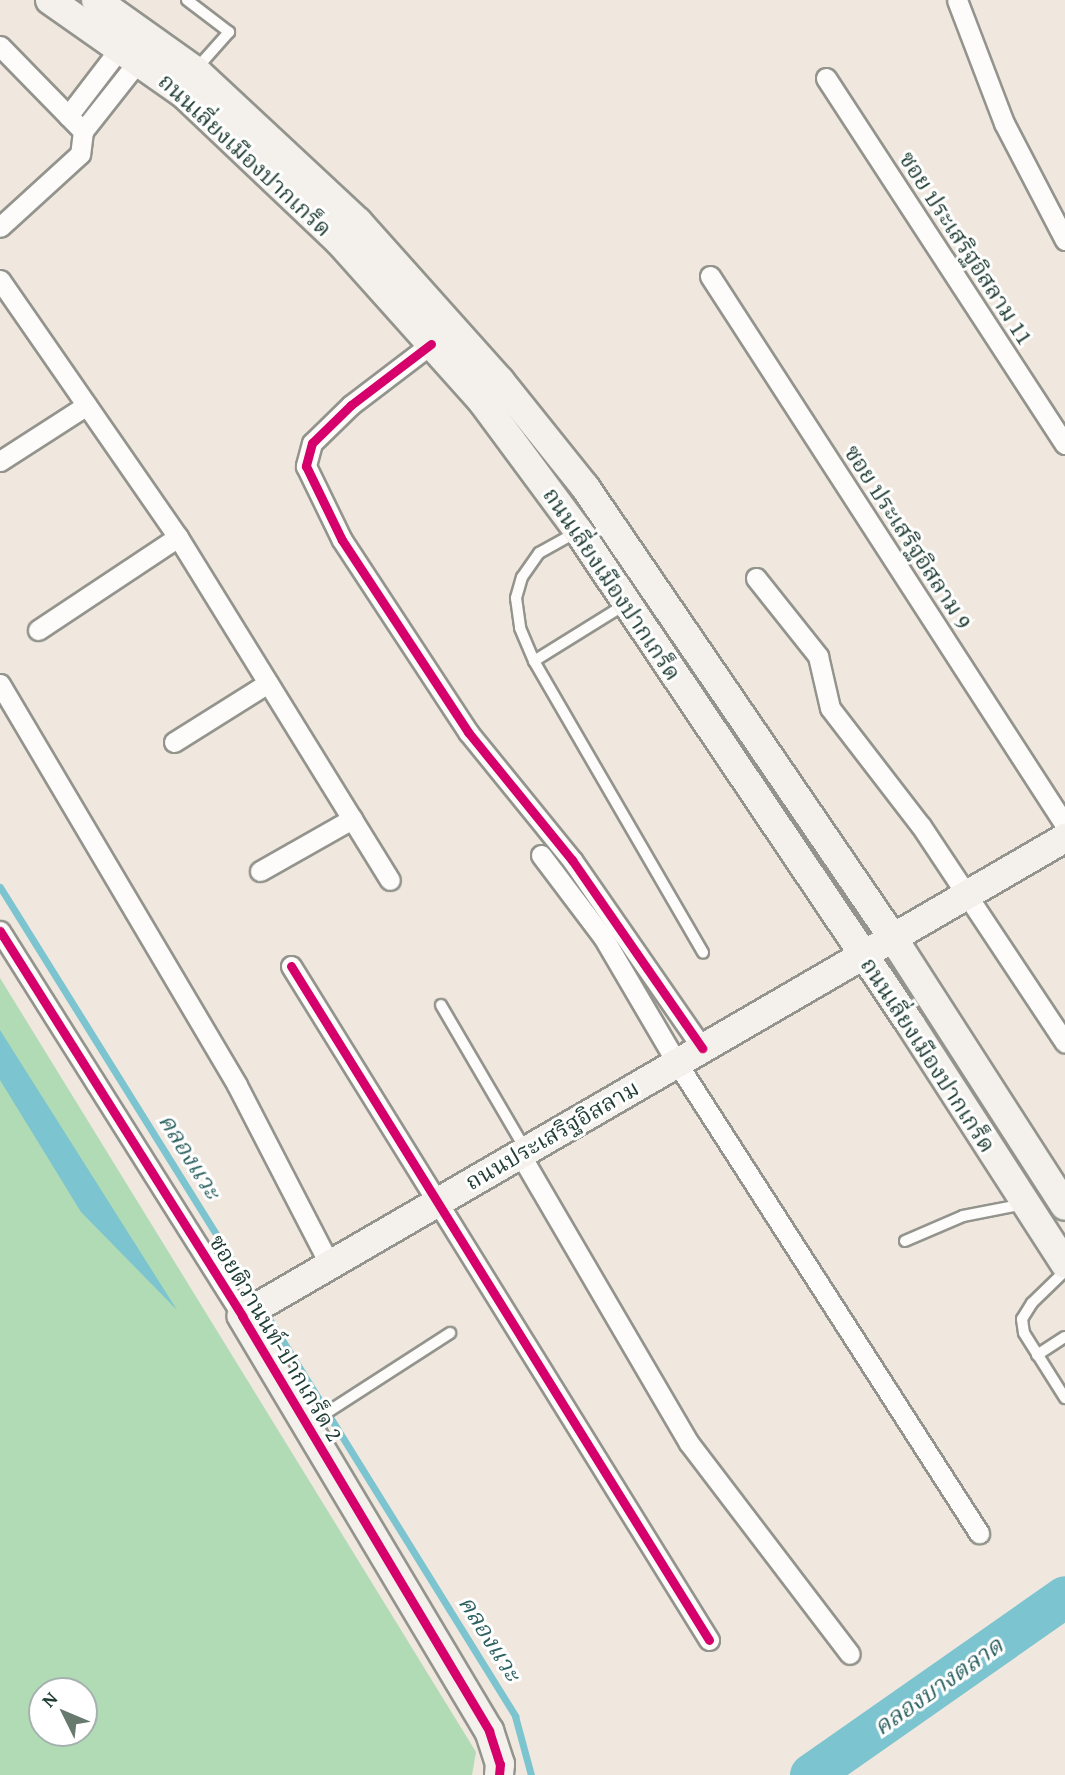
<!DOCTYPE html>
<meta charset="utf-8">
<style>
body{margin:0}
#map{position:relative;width:1065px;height:1775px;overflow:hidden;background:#f0e8de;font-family:"Gentium Book Plus","Noto Serif Thai",serif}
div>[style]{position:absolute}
.green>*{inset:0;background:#b0dbb5}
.water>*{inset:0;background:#7cc4cf}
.stream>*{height:7px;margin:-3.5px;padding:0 3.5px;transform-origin:3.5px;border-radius:3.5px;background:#7cc4cf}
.river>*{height:42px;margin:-21px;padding:0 21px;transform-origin:21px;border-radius:21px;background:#7cc4cf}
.roads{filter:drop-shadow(2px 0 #93948d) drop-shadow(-2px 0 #93948d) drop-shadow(0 2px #93948d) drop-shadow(0 -2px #93948d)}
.lane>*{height:10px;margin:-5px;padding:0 5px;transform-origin:5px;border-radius:5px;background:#fdfcfa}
.street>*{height:19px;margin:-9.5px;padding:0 9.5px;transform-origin:9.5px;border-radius:9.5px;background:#fdfcfa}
.secondary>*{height:28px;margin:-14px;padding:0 14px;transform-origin:14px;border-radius:14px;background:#f4f1ec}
.cycleway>*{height:9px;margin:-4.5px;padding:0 4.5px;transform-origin:4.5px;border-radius:4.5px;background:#d6006c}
span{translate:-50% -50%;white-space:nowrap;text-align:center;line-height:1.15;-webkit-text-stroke:6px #fff;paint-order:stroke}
.street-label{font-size:23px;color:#1f3d34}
.water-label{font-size:24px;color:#2c6160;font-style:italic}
.north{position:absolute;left:28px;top:1677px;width:70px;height:70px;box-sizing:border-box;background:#fff;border:2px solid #a5b1ae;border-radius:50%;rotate:313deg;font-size:19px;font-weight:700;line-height:28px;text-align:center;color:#1f3d34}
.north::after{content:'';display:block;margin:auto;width:24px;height:32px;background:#687970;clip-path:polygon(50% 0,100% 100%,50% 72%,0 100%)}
</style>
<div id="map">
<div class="green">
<i style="clip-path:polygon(evenodd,0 978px,476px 1752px,472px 1775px,0 1775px,0 978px,42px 1691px,84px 1691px,84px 1733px,42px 1733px,42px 1691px)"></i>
</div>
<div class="water">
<i style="clip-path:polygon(0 1030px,177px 1310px,81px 1212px,0 1080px)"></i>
</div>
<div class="stream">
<i style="left:0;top:887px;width:485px;rotate:58.1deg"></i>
<i style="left:263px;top:1309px;width:479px;rotate:58.2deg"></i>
<i style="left:515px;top:1716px;width:61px;rotate:74.8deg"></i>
</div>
<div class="river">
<i style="left:811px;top:1775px;width:310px;rotate:-35deg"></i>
</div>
<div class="roads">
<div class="lane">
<i style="left:187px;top:0;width:53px;rotate:37.3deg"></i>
<i style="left:229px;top:32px;width:48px;rotate:131.6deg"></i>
<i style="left:575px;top:533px;width:41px;rotate:150.9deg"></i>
<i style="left:539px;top:553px;width:29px;rotate:125deg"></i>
<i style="left:522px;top:577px;width:22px;rotate:106deg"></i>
<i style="left:516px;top:598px;width:30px;rotate:82deg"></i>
<i style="left:520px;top:628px;width:36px;rotate:67deg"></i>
<i style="left:534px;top:661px;width:337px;rotate:59.9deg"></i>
<i style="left:534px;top:661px;width:108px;rotate:-31.8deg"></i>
<i style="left:441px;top:1005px;width:167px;rotate:59.7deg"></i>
<i style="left:905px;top:1241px;width:63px;rotate:-23.3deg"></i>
<i style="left:963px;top:1216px;width:62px;rotate:-11.1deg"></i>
<i style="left:1065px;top:1271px;width:46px;rotate:135.9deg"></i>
<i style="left:1032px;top:1303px;width:19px;rotate:122deg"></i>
<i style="left:1022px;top:1319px;width:14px;rotate:82deg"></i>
<i style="left:1024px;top:1333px;width:77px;rotate:57.8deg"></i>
<i style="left:1037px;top:1355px;width:33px;rotate:-33deg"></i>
<i style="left:309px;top:1424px;width:168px;rotate:-32.8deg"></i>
</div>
<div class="street">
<i style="left:957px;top:0;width:132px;rotate:69.1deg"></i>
<i style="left:1004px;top:123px;width:132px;rotate:62.5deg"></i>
<i style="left:0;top:46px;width:119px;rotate:45.7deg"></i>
<i style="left:83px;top:131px;width:23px;rotate:97deg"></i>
<i style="left:80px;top:154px;width:108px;rotate:137.6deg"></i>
<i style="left:826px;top:78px;width:437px;rotate:56.9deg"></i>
<i style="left:68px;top:116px;width:86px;rotate:-52.6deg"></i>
<i style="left:83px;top:131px;width:90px;rotate:-51.7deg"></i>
<i style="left:710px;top:276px;width:654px;rotate:57.11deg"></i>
<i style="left:0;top:280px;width:313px;rotate:55.3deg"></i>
<i style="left:178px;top:537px;width:403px;rotate:58.3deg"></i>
<i style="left:431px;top:344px;width:101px;rotate:142.7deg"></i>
<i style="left:351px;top:405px;width:54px;rotate:135.7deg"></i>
<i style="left:312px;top:443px;width:24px;rotate:105deg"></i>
<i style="left:306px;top:466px;width:82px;rotate:64.1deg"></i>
<i style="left:342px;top:540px;width:230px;rotate:56.7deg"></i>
<i style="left:468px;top:732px;width:165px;rotate:50.9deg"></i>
<i style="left:572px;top:860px;width:229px;rotate:55.3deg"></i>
<i style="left:0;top:461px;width:103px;rotate:-32.8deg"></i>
<i style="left:756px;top:578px;width:100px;rotate:51.5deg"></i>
<i style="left:818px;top:656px;width:53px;rotate:77deg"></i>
<i style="left:830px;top:708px;width:149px;rotate:52.4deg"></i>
<i style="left:921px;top:826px;width:260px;rotate:56.4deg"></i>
<i style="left:38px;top:630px;width:168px;rotate:-33.6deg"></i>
<i style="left:0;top:684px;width:466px;rotate:59.4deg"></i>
<i style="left:237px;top:1085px;width:203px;rotate:62.7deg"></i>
<i style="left:174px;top:742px;width:111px;rotate:-32.1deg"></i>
<i style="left:541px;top:855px;width:103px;rotate:52.9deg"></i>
<i style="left:603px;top:937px;width:146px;rotate:59.6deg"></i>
<i style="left:677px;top:1063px;width:559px;rotate:57.28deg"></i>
<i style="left:260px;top:871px;width:106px;rotate:-29.5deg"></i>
<i style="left:0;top:931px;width:455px;rotate:57.8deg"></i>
<i style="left:291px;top:966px;width:793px;rotate:58.19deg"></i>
<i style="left:520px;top:1154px;width:335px;rotate:59.7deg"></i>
<i style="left:689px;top:1443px;width:265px;rotate:52.7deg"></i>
</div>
<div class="secondary">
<i style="left:50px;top:0;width:165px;rotate:35.1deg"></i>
<i style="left:185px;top:95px;width:212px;rotate:43.5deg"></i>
<i style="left:339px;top:241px;width:215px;rotate:48.2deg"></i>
<i style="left:482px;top:401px;width:163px;rotate:53.5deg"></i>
<i style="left:579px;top:532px;width:594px;rotate:56.04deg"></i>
<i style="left:911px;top:1025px;width:284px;rotate:57.2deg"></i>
<i style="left:96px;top:0;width:123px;rotate:35.4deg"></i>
<i style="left:196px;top:71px;width:221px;rotate:43deg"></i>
<i style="left:358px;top:222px;width:213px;rotate:48.2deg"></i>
<i style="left:500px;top:381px;width:136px;rotate:51.3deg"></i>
<i style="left:585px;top:487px;width:546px;rotate:55.67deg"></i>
<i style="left:893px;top:938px;width:318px;rotate:57.3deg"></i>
<i style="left:499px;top:1775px;width:11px;rotate:-85deg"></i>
<i style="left:500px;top:1764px;width:35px;rotate:-108deg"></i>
<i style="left:489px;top:1731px;width:483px;rotate:-120.8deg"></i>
<i style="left:242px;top:1316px;width:952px;rotate:-30.15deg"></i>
</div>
</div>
<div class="cycleway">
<i style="left:431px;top:344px;width:101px;rotate:142.7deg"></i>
<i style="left:351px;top:405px;width:54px;rotate:135.7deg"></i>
<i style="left:312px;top:443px;width:24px;rotate:105deg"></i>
<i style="left:306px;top:466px;width:82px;rotate:64.1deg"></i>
<i style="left:342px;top:540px;width:230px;rotate:56.7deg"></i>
<i style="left:468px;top:732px;width:165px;rotate:50.9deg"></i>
<i style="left:572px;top:860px;width:229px;rotate:55.3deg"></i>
<i style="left:0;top:931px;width:455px;rotate:57.8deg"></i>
<i style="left:242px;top:1316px;width:483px;rotate:59.2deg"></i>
<i style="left:489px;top:1731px;width:35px;rotate:72deg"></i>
<i style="left:500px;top:1764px;width:11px;rotate:95deg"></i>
<i style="left:291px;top:966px;width:793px;rotate:58.19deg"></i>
</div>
<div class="street-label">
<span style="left:245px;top:155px;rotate:43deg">ถนนเลี่ยงเมืองปากเกร็ด</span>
<span style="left:966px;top:248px;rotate:57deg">ซอย ประเสริฐอิสลาม 11</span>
<span style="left:908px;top:537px;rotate:57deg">ซอย ประเสริฐอิสลาม 9</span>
<span style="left:612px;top:584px;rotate:56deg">ถนนเลี่ยงเมืองปากเกร็ด</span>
<span style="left:928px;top:1055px;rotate:57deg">ถนนเลี่ยงเมืองปากเกร็ด</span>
<span style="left:552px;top:1135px;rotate:-30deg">ถนนประเสริฐอิสลาม</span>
<span style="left:276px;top:1338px;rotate:59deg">ซอยติวานนท์-ปากเกร็ด 2</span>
</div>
<div class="water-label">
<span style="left:190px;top:1156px;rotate:58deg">คลองแวะ</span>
<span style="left:490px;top:1638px;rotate:58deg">คลองแวะ</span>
<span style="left:938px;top:1686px;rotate:-35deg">คลองบางตลาด</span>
</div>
<div class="north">N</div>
</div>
